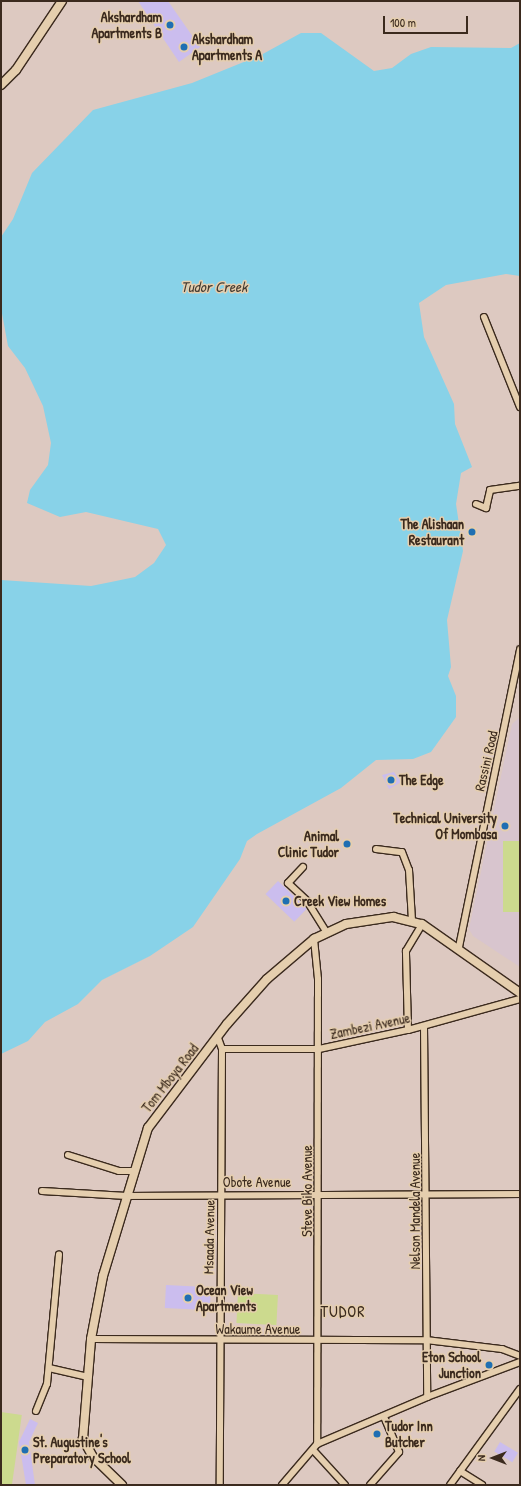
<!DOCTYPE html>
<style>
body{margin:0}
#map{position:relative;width:521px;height:1486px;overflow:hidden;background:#ddc9c1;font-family:"Patrick Hand",sans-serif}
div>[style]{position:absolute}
.built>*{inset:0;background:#d8c5ce}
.green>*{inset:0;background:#ccda8e;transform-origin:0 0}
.water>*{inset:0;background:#88d2e8}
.building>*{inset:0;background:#cbbdee;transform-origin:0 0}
.roads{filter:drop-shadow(1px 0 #3b2a1e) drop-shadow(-1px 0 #3b2a1e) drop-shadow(0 1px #3b2a1e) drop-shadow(0 -1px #3b2a1e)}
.street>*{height:6px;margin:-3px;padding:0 3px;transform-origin:3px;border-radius:3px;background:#e5ceae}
.secondary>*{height:8px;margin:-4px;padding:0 4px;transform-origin:4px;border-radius:4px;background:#e5ceae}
.dots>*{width:11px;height:11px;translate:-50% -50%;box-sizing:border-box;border:2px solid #e5ceae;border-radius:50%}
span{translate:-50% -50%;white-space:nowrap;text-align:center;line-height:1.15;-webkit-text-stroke:3px #e5ceae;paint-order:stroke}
.poi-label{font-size:14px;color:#3b2a1e;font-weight:700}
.right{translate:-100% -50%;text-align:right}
.left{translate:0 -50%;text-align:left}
.street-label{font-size:14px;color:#3b2a1e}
.water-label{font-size:15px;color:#433b32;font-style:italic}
.quarter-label{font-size:16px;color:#3b2a1e;letter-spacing:1px}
.frame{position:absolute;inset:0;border:2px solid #3b2a1e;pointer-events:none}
.north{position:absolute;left:473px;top:1438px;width:40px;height:40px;-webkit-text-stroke:3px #e5ceae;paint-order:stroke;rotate:270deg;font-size:11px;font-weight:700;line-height:16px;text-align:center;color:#3b2a1e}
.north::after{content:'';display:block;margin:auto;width:14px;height:18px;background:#3b2a1e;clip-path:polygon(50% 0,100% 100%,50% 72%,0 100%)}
.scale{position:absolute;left:383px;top:16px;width:85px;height:18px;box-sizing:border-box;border:2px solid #3b2a1e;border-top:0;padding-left:5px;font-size:12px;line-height:14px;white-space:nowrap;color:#3b2a1e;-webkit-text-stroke:3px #e5ceae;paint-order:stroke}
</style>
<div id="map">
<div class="built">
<i style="clip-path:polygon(520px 717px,520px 967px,473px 936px,469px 929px,512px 724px)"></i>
</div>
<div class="green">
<i style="left:503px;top:841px;width:17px;height:71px"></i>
<i style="left:238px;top:1293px;width:40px;height:30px;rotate:3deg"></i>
<i style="left:1px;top:1412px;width:21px;height:73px;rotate:8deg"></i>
</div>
<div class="water">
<i style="clip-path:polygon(301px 33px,321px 33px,374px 71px,392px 68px,411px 54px,431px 47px,511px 48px,520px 43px,520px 276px,506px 274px,446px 285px,419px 303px,424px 337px,454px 404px,455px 424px,472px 467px,461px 473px,456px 504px,463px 551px,447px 620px,451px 667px,448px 676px,456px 696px,456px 717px,431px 752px,413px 759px,376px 760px,341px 788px,257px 834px,247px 841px,240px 859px,193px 927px,150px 956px,102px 980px,78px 1004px,45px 1022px,28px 1041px,1px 1054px,1px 580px,91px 586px,111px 582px,135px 577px,154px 563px,166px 545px,158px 529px,86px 512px,60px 517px,27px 503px,30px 490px,48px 465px,51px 443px,43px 406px,25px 368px,8px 346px,1px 308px,1px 237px,13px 219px,32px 173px,93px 110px,192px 83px,261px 55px)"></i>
</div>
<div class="building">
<i style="clip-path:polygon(138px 1px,168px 1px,200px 47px,179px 62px)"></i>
<i style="clip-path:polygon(394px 772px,401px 782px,389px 789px,382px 775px)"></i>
<i style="left:278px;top:881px;width:40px;height:18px;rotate:44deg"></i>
<i style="left:166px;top:1285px;width:45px;height:23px;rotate:3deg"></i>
<i style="clip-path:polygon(30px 1419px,38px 1423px,29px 1442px,35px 1485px,26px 1485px,19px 1442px)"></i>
<i style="left:500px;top:1442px;width:21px;height:11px;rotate:31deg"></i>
</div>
<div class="roads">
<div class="street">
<i style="left:484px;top:317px;width:97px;rotate:68.2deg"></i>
<i style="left:476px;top:504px;width:11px;rotate:22deg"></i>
<i style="left:486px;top:508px;width:18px;rotate:-77deg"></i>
<i style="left:490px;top:490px;width:30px;rotate:-8deg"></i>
<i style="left:376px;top:849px;width:26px;rotate:7deg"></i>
<i style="left:402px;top:852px;width:19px;rotate:69deg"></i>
<i style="left:409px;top:870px;width:50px;rotate:86.6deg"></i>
<i style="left:303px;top:867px;width:22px;rotate:133deg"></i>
<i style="left:288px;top:883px;width:26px;rotate:43deg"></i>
<i style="left:307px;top:901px;width:36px;rotate:58deg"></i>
<i style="left:314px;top:939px;width:40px;rotate:84.3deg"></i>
<i style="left:318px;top:979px;width:465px;rotate:90.1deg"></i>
<i style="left:459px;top:947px;width:304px;rotate:-78.4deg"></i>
<i style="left:424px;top:1026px;width:371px;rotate:89.5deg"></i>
<i style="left:408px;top:1030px;width:79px;rotate:-91.5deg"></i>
<i style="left:406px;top:951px;width:31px;rotate:-59deg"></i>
<i style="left:218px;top:1038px;width:12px;rotate:70deg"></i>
<i style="left:222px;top:1049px;width:436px;rotate:90.3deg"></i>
<i style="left:222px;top:1049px;width:97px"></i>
<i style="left:319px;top:1049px;width:91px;rotate:-12.1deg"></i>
<i style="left:408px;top:1030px;width:116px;rotate:-15.5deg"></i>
<i style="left:68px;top:1155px;width:53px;rotate:17.4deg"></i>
<i style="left:119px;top:1171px;width:15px"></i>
<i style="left:42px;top:1191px;width:85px;rotate:3.4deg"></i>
<i style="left:127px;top:1196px;width:393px;rotate:-0.3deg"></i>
<i style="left:91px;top:1339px;width:335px;rotate:0.2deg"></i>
<i style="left:426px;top:1340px;width:77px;rotate:6.8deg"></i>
<i style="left:502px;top:1349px;width:19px;rotate:21deg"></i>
<i style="left:49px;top:1368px;width:39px;rotate:13deg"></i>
<i style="left:36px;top:1411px;width:29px;rotate:-68deg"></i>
<i style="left:47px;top:1384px;width:130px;rotate:-84.7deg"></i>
<i style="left:314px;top:1451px;width:46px;rotate:47.6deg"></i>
<i style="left:460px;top:1471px;width:26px;rotate:32deg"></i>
<i style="left:282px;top:1485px;width:54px;rotate:-49.5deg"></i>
<i style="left:317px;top:1444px;width:120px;rotate:-23.1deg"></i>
<i style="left:427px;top:1397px;width:99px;rotate:-20.6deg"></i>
<i style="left:370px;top:1485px;width:44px;rotate:-48.7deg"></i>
<i style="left:399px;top:1452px;width:39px;rotate:-113deg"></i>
<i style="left:450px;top:1485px;width:119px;rotate:-53.9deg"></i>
</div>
<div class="secondary">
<i style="left:1px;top:85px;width:21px;rotate:-45deg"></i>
<i style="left:16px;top:70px;width:83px;rotate:-56.3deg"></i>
<i style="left:122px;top:1485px;width:40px;rotate:-136deg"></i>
<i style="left:93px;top:1457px;width:21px;rotate:-119deg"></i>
<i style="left:83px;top:1439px;width:100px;rotate:-85.4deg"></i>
<i style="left:91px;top:1339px;width:64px;rotate:-79.2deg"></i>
<i style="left:103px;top:1276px;width:155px;rotate:-73.1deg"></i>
<i style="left:148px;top:1128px;width:131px;rotate:-52.8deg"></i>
<i style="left:227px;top:1024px;width:60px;rotate:-48.4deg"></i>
<i style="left:267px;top:979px;width:62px;rotate:-40.4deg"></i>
<i style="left:314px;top:939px;width:35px;rotate:-25deg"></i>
<i style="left:346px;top:924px;width:48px;rotate:-8.5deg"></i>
<i style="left:393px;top:917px;width:30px;rotate:14deg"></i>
<i style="left:422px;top:924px;width:120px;rotate:35.1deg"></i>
</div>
</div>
<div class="dots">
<i style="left:170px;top:25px;background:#1f6fb2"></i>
<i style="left:184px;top:47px;background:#1f6fb2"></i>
<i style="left:472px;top:532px;background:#1f6fb2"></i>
<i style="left:391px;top:780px;background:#1f6fb2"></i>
<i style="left:505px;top:826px;background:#1f6fb2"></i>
<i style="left:347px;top:844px;background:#1f6fb2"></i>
<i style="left:286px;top:901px;background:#1f6fb2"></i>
<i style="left:188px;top:1298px;background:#1f6fb2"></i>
<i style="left:489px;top:1365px;background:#1f6fb2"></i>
<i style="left:377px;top:1434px;background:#1f6fb2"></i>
<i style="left:25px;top:1450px;background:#1f6fb2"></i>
</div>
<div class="poi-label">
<span class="right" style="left:162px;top:25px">Akshardham<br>Apartments B</span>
<span class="left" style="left:192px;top:47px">Akshardham<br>Apartments A</span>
<span class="right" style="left:464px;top:532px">The Alishaan<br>Restaurant</span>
<span class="left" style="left:399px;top:780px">The Edge</span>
<span class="right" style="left:497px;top:826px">Technical University<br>Of Mombasa</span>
<span class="right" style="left:339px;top:844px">Animal<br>Clinic Tudor</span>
<span class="left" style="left:294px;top:901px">Creek View Homes</span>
<span class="left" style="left:196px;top:1298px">Ocean View<br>Apartments</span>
<span class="right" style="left:481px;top:1365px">Eton School<br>Junction</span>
<span class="left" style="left:385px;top:1434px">Tudor Inn<br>Butcher</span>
<span class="left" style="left:33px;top:1450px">St. Augustine's<br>Preparatory School</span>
</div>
<div class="street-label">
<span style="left:486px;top:761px;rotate:-77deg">Rassini Road</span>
<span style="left:370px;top:1026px;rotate:-12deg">Zambezi Avenue</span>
<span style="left:170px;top:1078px;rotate:-52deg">Tom Mboya Road</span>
<span style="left:257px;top:1182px">Obote Avenue</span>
<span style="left:307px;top:1191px;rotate:-90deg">Steve Biko Avenue</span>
<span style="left:415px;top:1211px;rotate:-90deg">Nelson Mandela Avenue</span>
<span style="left:209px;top:1237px;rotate:-89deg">Msaada Avenue</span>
<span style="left:258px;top:1329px">Wakaume Avenue</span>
</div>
<div class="water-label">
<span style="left:214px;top:287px">Tudor Creek</span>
</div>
<div class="quarter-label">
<span style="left:343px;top:1311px">TUDOR</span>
</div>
<div class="frame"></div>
<div class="north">N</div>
<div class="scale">100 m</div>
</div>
